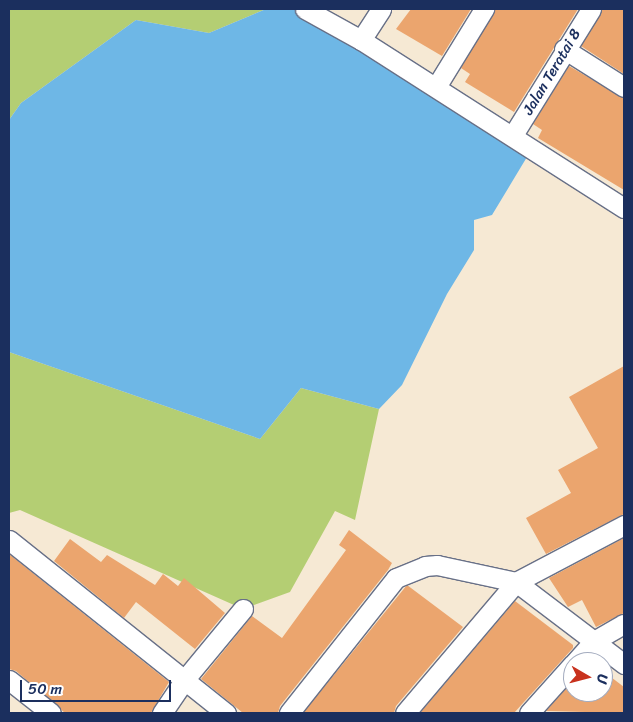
<!DOCTYPE html>
<style>
body{margin:0}
#map{position:relative;width:633px;height:722px;overflow:hidden;background:#f6e9d4;font-family:Sriracha,sans-serif}
div>[style]{position:absolute}
.green>*{inset:0;background:#b4ce73}
.water>*{inset:0;background:#6eb7e6}
.building>*{inset:0;background:#eba56e}
.roads{filter:drop-shadow(1px 0 #687087) drop-shadow(-1px 0 #687087) drop-shadow(0 1px #687087) drop-shadow(0 -1px #687087)}
.street>*{height:19px;margin:-9.5px;padding:0 9.5px;transform-origin:9.5px;border-radius:9.5px;background:#fff}
span{translate:-50% -50%;white-space:nowrap;text-align:center;line-height:1.15;-webkit-text-stroke:4px #fff;paint-order:stroke}
.street-label{font-size:15px;color:#1b2f5e}
.frame{position:absolute;inset:0;border:10px solid #1b2f5e;pointer-events:none}
.north{position:absolute;left:563px;top:652px;width:50px;height:50px;box-sizing:border-box;background:#fff;border:1px solid #a4acbf;border-radius:50%;rotate:98deg;font-size:14px;font-weight:700;line-height:20px;text-align:center;color:#1b2f5e}
.north::after{content:'';display:block;margin:auto;width:18px;height:22px;background:#c8321e;clip-path:polygon(50% 0,100% 100%,50% 72%,0 100%)}
.scale{position:absolute;left:20px;top:680px;width:151px;height:22px;box-sizing:border-box;border:2px solid #1b2f5e;border-top:0;padding-left:6px;font-size:15px;line-height:18px;white-space:nowrap;color:#1b2f5e;-webkit-text-stroke:4px #fff;paint-order:stroke}
</style>
<div id="map">
<div class="green">
<i style="clip-path:polygon(9px 9px,266px 9px,209px 33px,136px 20px,21px 103px,9px 120px)"></i>
<i style="clip-path:polygon(9px 352px,260px 439px,301px 388px,379px 409px,355px 520px,335px 511px,290px 592px,243px 609px,20px 510px,9px 513px)"></i>
</div>
<div class="water">
<i style="clip-path:polygon(266px 9px,305px 9px,533px 147px,492px 215px,474px 220px,474px 250px,447px 294px,402px 385px,379px 409px,301px 388px,260px 439px,9px 352px,9px 120px,21px 103px,136px 20px,209px 33px)"></i>
</div>
<div class="building">
<i style="clip-path:polygon(411px 9px,471px 9px,442px 56px,396px 29px)"></i>
<i style="clip-path:polygon(495px 9px,578px 9px,514px 112px,465px 82px,470px 74px,461px 68px)"></i>
<i style="clip-path:polygon(602px 9px,624px 9px,624px 74px,581px 46px)"></i>
<i style="clip-path:polygon(569px 66px,624px 98px,624px 190px,538px 138px,542px 130px,533px 124px)"></i>
<i style="clip-path:polygon(624px 366px,624px 514px,546px 554px,526px 518px,571px 493px,558px 470px,598px 448px,569px 397px)"></i>
<i style="clip-path:polygon(349px 530px,392px 563px,388px 570px,280px 706px,278px 713px,243px 713px,201px 679px,252px 616px,282px 638px,346px 550px,339px 545px)"></i>
<i style="clip-path:polygon(624px 538px,624px 613px,596px 627px,582px 600px,568px 607px,549px 578px)"></i>
<i style="clip-path:polygon(70px 539px,101px 562px,107px 555px,155px 585px,163px 574px,178px 586px,184px 578px,225px 613px,195px 649px,136px 602px,124px 618px,54px 561px)"></i>
<i style="clip-path:polygon(9px 554px,169px 682px,151px 713px,65px 713px,16px 671px,9px 669px)"></i>
<i style="clip-path:polygon(407px 585px,463px 627px,396px 706px,394px 713px,303px 713px)"></i>
<i style="clip-path:polygon(515px 601px,573px 645px,573px 648px,514px 713px,420px 713px)"></i>
<i style="clip-path:polygon(603px 671px,624px 687px,624px 713px,546px 711px,573px 681px,573px 692px,603px 692px)"></i>
</div>
<div class="roads">
<div class="street">
<i style="left:305px;top:9px;width:64px;rotate:29deg"></i>
<i style="left:361px;top:40px;width:312px;rotate:32.6deg"></i>
<i style="left:361px;top:40px;width:37px;rotate:-57deg"></i>
<i style="left:564px;top:49px;width:71px;rotate:32.3deg"></i>
<i style="left:436px;top:87px;width:92px;rotate:-58.4deg"></i>
<i style="left:513px;top:135px;width:148px;rotate:-58.2deg"></i>
<i style="left:9px;top:540px;width:278px;rotate:38.6deg"></i>
<i style="left:575px;top:662px;width:28px;rotate:-48deg"></i>
<i style="left:594px;top:641px;width:34px;rotate:-30deg"></i>
<i style="left:9px;top:680px;width:53px;rotate:38.2deg"></i>
<i style="left:162px;top:713px;width:41px;rotate:-55.9deg"></i>
<i style="left:185px;top:679px;width:91px;rotate:-50.4deg"></i>
<i style="left:289px;top:713px;width:172px;rotate:-51.6deg"></i>
<i style="left:396px;top:578px;width:31px;rotate:-22deg"></i>
<i style="left:425px;top:566px;width:12px;rotate:-5deg"></i>
<i style="left:437px;top:565px;width:81px;rotate:12.1deg"></i>
<i style="left:516px;top:582px;width:136px;rotate:37.2deg"></i>
<i style="left:405px;top:713px;width:172px;rotate:-49.7deg"></i>
<i style="left:516px;top:582px;width:122px;rotate:-27.8deg"></i>
<i style="left:529px;top:713px;width:66px;rotate:-48.1deg"></i>
</div>
</div>
<div class="street-label">
<span style="left:552px;top:72px;rotate:-59deg">Jalan Teratai 8</span>
</div>
<div class="frame"></div>
<div class="north">U</div>
<div class="scale">50 m</div>
</div>
